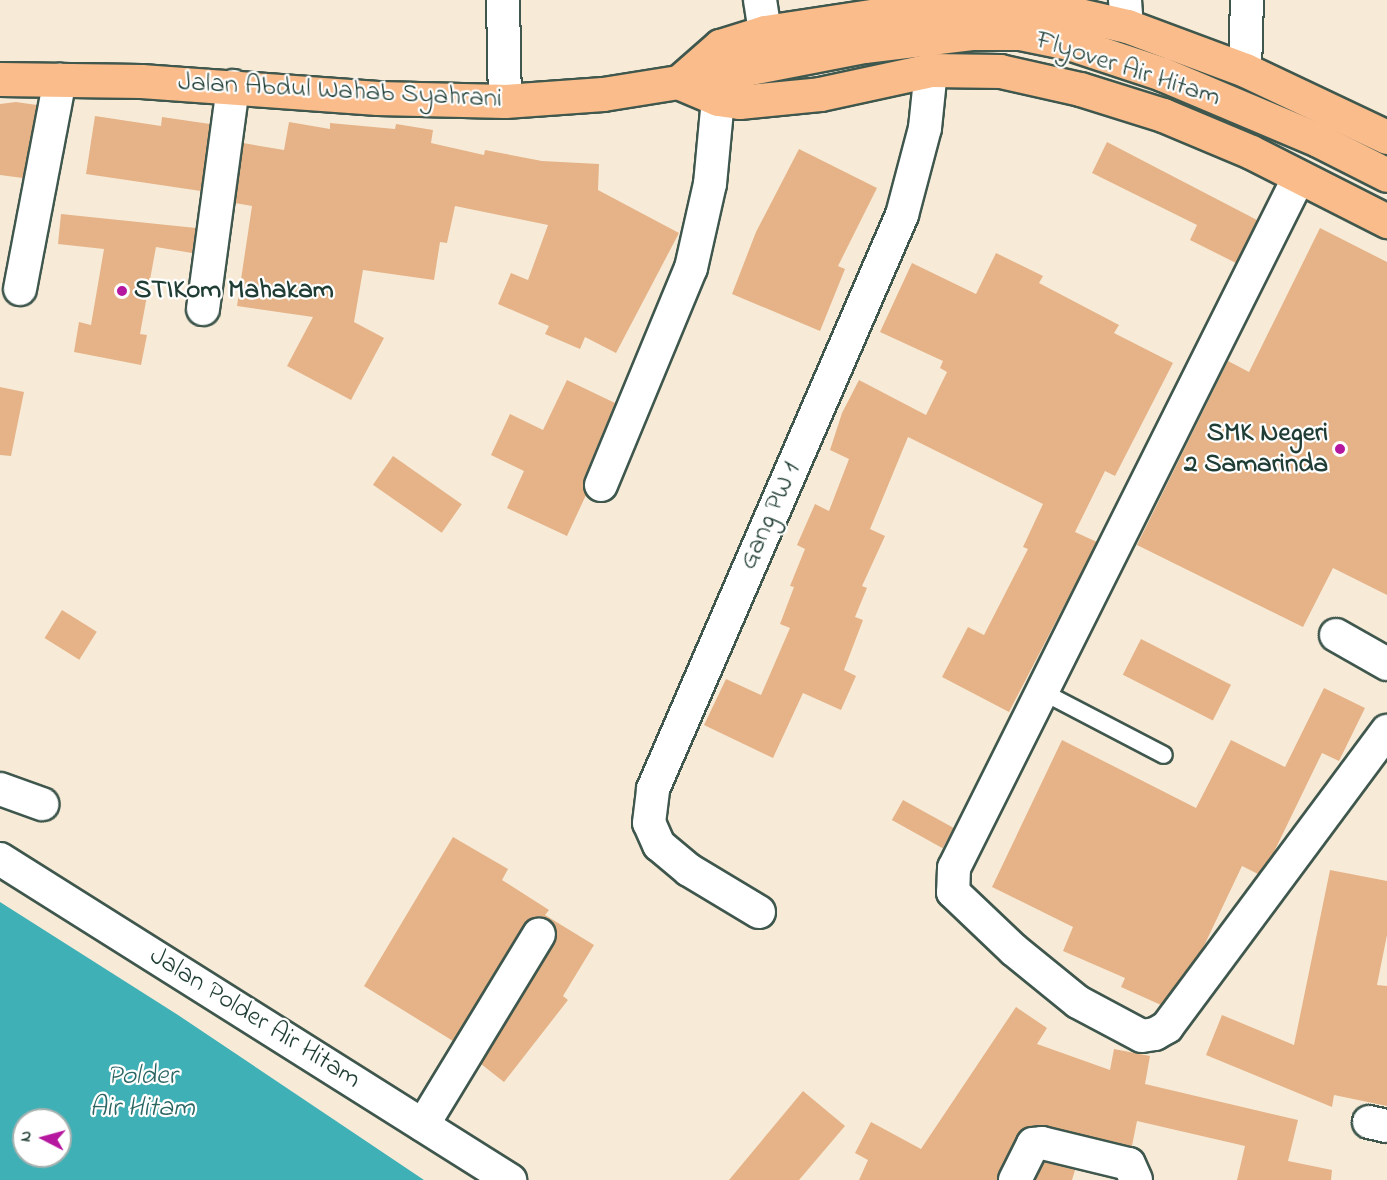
<!DOCTYPE html>
<style>
body{margin:0}
#map{position:relative;width:1387px;height:1180px;overflow:hidden;background:#f7ebd8;font-family:"Indie Flower",sans-serif}
div>[style]{position:absolute}
.water>*{inset:0;background:#3fb0b6}
.building>*{inset:0;background:#e5b387;transform-origin:0 0}
.roads{filter:drop-shadow(2px 0 #3f574d) drop-shadow(-2px 0 #3f574d) drop-shadow(0 2px #3f574d) drop-shadow(0 -2px #3f574d)}
.service>*{height:16px;margin:-8px;padding:0 8px;transform-origin:8px;border-radius:8px;background:#fff}
.minor>*{height:32px;margin:-16px;padding:0 16px;transform-origin:16px;border-radius:16px;background:#fff}
.trunk>*{height:33px;margin:-16.5px;padding:0 16.5px;transform-origin:16.5px;border-radius:16.5px;background:#fabc8b}
.dots>*{width:16px;height:16px;translate:-50% -50%;box-sizing:border-box;border:3px solid #fff;border-radius:50%}
span{translate:-50% -50%;white-space:nowrap;text-align:center;line-height:1.15;-webkit-text-stroke:4.5px #fff;paint-order:stroke}
.street-label{font-size:27px;color:#1f3d34}
.poi-label{font-size:27px;color:#1f3d34;font-weight:700}
.left{translate:0 -50%;text-align:left}
.right{translate:-100% -50%;text-align:right}
.water-label{font-size:28px;color:#2a6562;font-style:italic}
.north{position:absolute;left:12px;top:1108px;width:60px;height:60px;box-sizing:border-box;background:#fff;border:2px solid #a5b1ae;border-radius:50%;rotate:276deg;font-size:16px;font-weight:700;line-height:24px;text-align:center;color:#1f3d34}
.north::after{content:'';display:block;margin:auto;width:21px;height:27px;background:#b5179e;clip-path:polygon(50% 0,100% 100%,50% 72%,0 100%)}
</style>
<div id="map">
<div class="water">
<i style="clip-path:polygon(evenodd,0 902px,178px 1015px,424px 1180px,0 1180px,0 902px,24px 1120px,60px 1120px,60px 1156px,24px 1156px,24px 1120px)"></i>
</div>
<div class="building">
<i style="clip-path:polygon(16px 102px,37px 105px,23px 178px,0 175px,0 104px)"></i>
<i style="clip-path:polygon(95px 116px,161px 126px,162px 117px,210px 124px,201px 191px,86px 174px)"></i>
<i style="clip-path:polygon(289px 122px,330px 129px,330px 123px,395px 129px,396px 124px,433px 130px,431px 143px,484px 155px,485px 150px,542px 161px,599px 164px,598px 190px,679px 233px,616px 353px,585px 337px,580px 349px,545px 334px,549px 326px,498px 304px,511px 273px,528px 280px,548px 225px,455px 206px,447px 243px,440px 242px,434px 280px,363px 270px,354px 322px,384px 338px,351px 400px,287px 366px,313px 317px,237px 306px,252px 206px,235px 203px,243px 143px,284px 150px)"></i>
<i style="clip-path:polygon(1107px 142px,1257px 220px,1236px 263px,1190px 240px,1197px 225px,1092px 173px)"></i>
<i style="clip-path:polygon(799px 149px,877px 188px,838px 266px,845px 269px,820px 331px,732px 294px,756px 232px)"></i>
<i style="clip-path:polygon(61px 214px,196px 228px,192px 253px,156px 247px,140px 334px,147px 335px,141px 365px,74px 352px,79px 322px,91px 325px,104px 249px,58px 244px)"></i>
<i style="clip-path:polygon(1320px 228px,1387px 262px,1387px 595px,1333px 568px,1303px 627px,1137px 545px,1228px 361px,1249px 372px)"></i>
<i style="clip-path:polygon(996px 253px,1043px 276px,1039px 283px,1119px 325px,1114px 333px,1173px 363px,1115px 476px,1105px 471px,1075px 532px,1097px 542px,1009px 712px,942px 677px,968px 627px,984px 635px,1028px 549px,1023px 547px,1043px 504px,908px 437px,870px 529px,885px 536px,862px 586px,867px 588px,855px 617px,863px 620px,844px 670px,856px 676px,841px 710px,803px 693px,773px 758px,704px 725px,726px 679px,761px 695px,790px 628px,780px 624px,794px 587px,790px 586px,805px 549px,797px 545px,815px 504px,829px 511px,849px 459px,830px 450px,842px 413px,859px 380px,926px 415px,947px 372px,940px 368px,943px 361px,880px 332px,912px 263px,976px 294px)"></i>
<i style="clip-path:polygon(567px 380px,615px 403px,584px 478px,586px 495px,567px 536px,507px 508px,524px 471px,491px 455px,510px 414px,543px 430px)"></i>
<i style="clip-path:polygon(0 387px,24px 392px,11px 456px,0 455px)"></i>
<i style="left:393px;top:456px;width:84px;height:35px;rotate:35deg"></i>
<i style="left:62px;top:610px;width:41px;height:33px;rotate:32deg"></i>
<i style="left:1141px;top:639px;width:101px;height:40px;rotate:27deg"></i>
<i style="clip-path:polygon(1324px 688px,1365px 708px,1339px 761px,1322px 753px,1273px 854px,1258px 874px,1242px 866px,1202px 950px,1161px 1005px,1121px 987px,1125px 978px,1063px 951px,1073px 927px,992px 887px,1062px 740px,1196px 808px,1231px 740px,1285px 767px)"></i>
<i style="left:903px;top:800px;width:58px;height:23px;rotate:29deg"></i>
<i style="clip-path:polygon(453px 837px,508px 869px,502px 880px,549px 910px,545px 915px,594px 945px,563px 996px,568px 1000px,504px 1082px,481px 1064px,554px 943px,557px 934px,549px 919px,539px 916px,524px 924px,453px 1041px,364px 986px)"></i>
<i style="clip-path:polygon(1330px 870px,1387px 881px,1387px 935px,1377px 985px,1387px 986px,1387px 1106px,1334px 1095px,1332px 1107px,1206px 1055px,1222px 1015px,1294px 1045px)"></i>
<i style="clip-path:polygon(1016px 1007px,1047px 1028px,1037px 1044px,1110px 1070px,1114px 1049px,1150px 1056px,1145px 1084px,1298px 1120px,1288px 1161px,1332px 1170px,1331px 1180px,1237px 1180px,1245px 1146px,1137px 1121px,1132px 1146px,1046px 1126px,1023px 1129px,997px 1180px,859px 1180px,868px 1160px,855px 1153px,871px 1122px,921px 1149px)"></i>
<i style="clip-path:polygon(803px 1091px,845px 1126px,799px 1180px,729px 1180px)"></i>
<i style="clip-path:polygon(1044px 1162px,1075px 1170px,1072px 1180px,1035px 1180px)"></i>
</div>
<div class="roads">
<div class="service">
<i style="left:1043px;top:692px;width:136px;rotate:27.5deg"></i>
</div>
<div class="minor">
<i style="left:503px;top:0;width:101px;rotate:88.9deg"></i>
<i style="left:760px;top:0;width:32px;rotate:81deg"></i>
<i style="left:1125px;top:0;width:26px;rotate:86deg"></i>
<i style="left:1245px;top:70px;width:70px;rotate:-88.4deg"></i>
<i style="left:1299px;top:177px;width:772px;rotate:116.53deg"></i>
<i style="left:954px;top:868px;width:24px;rotate:92deg"></i>
<i style="left:953px;top:892px;width:84px;rotate:43.6deg"></i>
<i style="left:1014px;top:950px;width:82px;rotate:39.1deg"></i>
<i style="left:1078px;top:1002px;width:72px;rotate:28deg"></i>
<i style="left:1142px;top:1036px;width:13px;rotate:-9deg"></i>
<i style="left:1155px;top:1034px;width:14px;rotate:-30deg"></i>
<i style="left:1167px;top:1027px;width:369px;rotate:-53.4deg"></i>
<i style="left:20px;top:289px;width:213px;rotate:-79.2deg"></i>
<i style="left:203px;top:309px;width:225px;rotate:-82.3deg"></i>
<i style="left:601px;top:485px;width:235px;rotate:-67.5deg"></i>
<i style="left:691px;top:268px;width:86px;rotate:-77.3deg"></i>
<i style="left:710px;top:184px;width:85px;rotate:-84.6deg"></i>
<i style="left:1336px;top:635px;width:59px;rotate:29.6deg"></i>
<i style="left:0;top:789px;width:45px;rotate:19.7deg"></i>
<i style="left:0;top:859px;width:603px;rotate:32.19deg"></i>
<i style="left:759px;top:912px;width:82px;rotate:-149deg"></i>
<i style="left:689px;top:870px;width:39px;rotate:-140deg"></i>
<i style="left:659px;top:845px;width:24px;rotate:-114deg"></i>
<i style="left:649px;top:823px;width:34px;rotate:-83deg"></i>
<i style="left:653px;top:789px;width:626px;rotate:-66.55deg"></i>
<i style="left:902px;top:215px;width:90px;rotate:-75.2deg"></i>
<i style="left:925px;top:128px;width:58px;rotate:-84.1deg"></i>
<i style="left:1369px;top:1122px;width:18px;rotate:13deg"></i>
<i style="left:423px;top:1125px;width:223px;rotate:-58.7deg"></i>
<i style="left:1015px;top:1180px;width:40px;rotate:-63.4deg"></i>
<i style="left:1033px;top:1144px;width:9px;rotate:-6deg"></i>
<i style="left:1042px;top:1143px;width:89px;rotate:13.6deg"></i>
<i style="left:1129px;top:1164px;width:17px;rotate:66deg"></i>
</div>
<div class="trunk">
<i style="left:0;top:79px;width:141px;rotate:0.8deg"></i>
<i style="left:141px;top:81px;width:237px;rotate:4.1deg"></i>
<i style="left:377px;top:98px;width:128px;rotate:1.3deg"></i>
<i style="left:505px;top:101px;width:98px;rotate:-4.1deg"></i>
<i style="left:603px;top:94px;width:76px;rotate:-9.1deg"></i>
<i style="left:678px;top:82px;width:189px;rotate:-11deg"></i>
<i style="left:864px;top:46px;width:108px;rotate:-6.9deg"></i>
<i style="left:971px;top:33px;width:49px"></i>
<i style="left:1020px;top:33px;width:50px;rotate:11.5deg"></i>
<i style="left:1069px;top:43px;width:98px;rotate:18.4deg"></i>
<i style="left:1162px;top:74px;width:169px;rotate:22.9deg"></i>
<i style="left:1318px;top:140px;width:77px;rotate:26.9deg"></i>
<i style="left:678px;top:82px;width:43px;rotate:23deg"></i>
<i style="left:718px;top:99px;width:21px;rotate:8deg"></i>
<i style="left:739px;top:102px;width:81px;rotate:-5.6deg"></i>
<i style="left:820px;top:94px;width:114px;rotate:-12.2deg"></i>
<i style="left:931px;top:70px;width:69px;rotate:0.8deg"></i>
<i style="left:1000px;top:71px;width:82px;rotate:12.7deg"></i>
<i style="left:1080px;top:89px;width:87px;rotate:17.4deg"></i>
<i style="left:1163px;top:115px;width:95px;rotate:22.8deg"></i>
<i style="left:1251px;top:152px;width:153px;rotate:26.9deg"></i>
<i style="left:679px;top:82px;width:55px;rotate:-41.3deg"></i>
<i style="left:720px;top:46px;width:47px;rotate:-17.3deg"></i>
<i style="left:765px;top:32px;width:160px;rotate:-8.6deg"></i>
<i style="left:923px;top:8px;width:104px;rotate:-2.8deg"></i>
<i style="left:1027px;top:3px;width:103px;rotate:13deg"></i>
<i style="left:1127px;top:26px;width:126px;rotate:20.4deg"></i>
<i style="left:1245px;top:70px;width:157px;rotate:25.3deg"></i>
</div>
</div>
<div class="dots">
<i style="left:122px;top:291px;background:#b5179e"></i>
<i style="left:1340px;top:449px;background:#b5179e"></i>
</div>
<div class="street-label">
<span style="left:1128px;top:69px;rotate:18deg">Flyover Air Hitam</span>
<span style="left:340px;top:91px;rotate:3deg">Jalan Abdul Wahab Syahrani</span>
<span style="left:770px;top:516px;rotate:-66deg">Gang PW 1</span>
<span style="left:255px;top:1018px;rotate:32deg">Jalan Polder Air Hitam</span>
</div>
<div class="poi-label">
<span class="left" style="left:134px;top:291px">STIKom Mahakam</span>
<span class="right" style="left:1328px;top:449px">SMK Negeri<br>2 Samarinda</span>
</div>
<div class="water-label">
<span style="left:142px;top:1093px">Polder<br>Air Hitam</span>
</div>
<div class="north">N</div>
</div>
